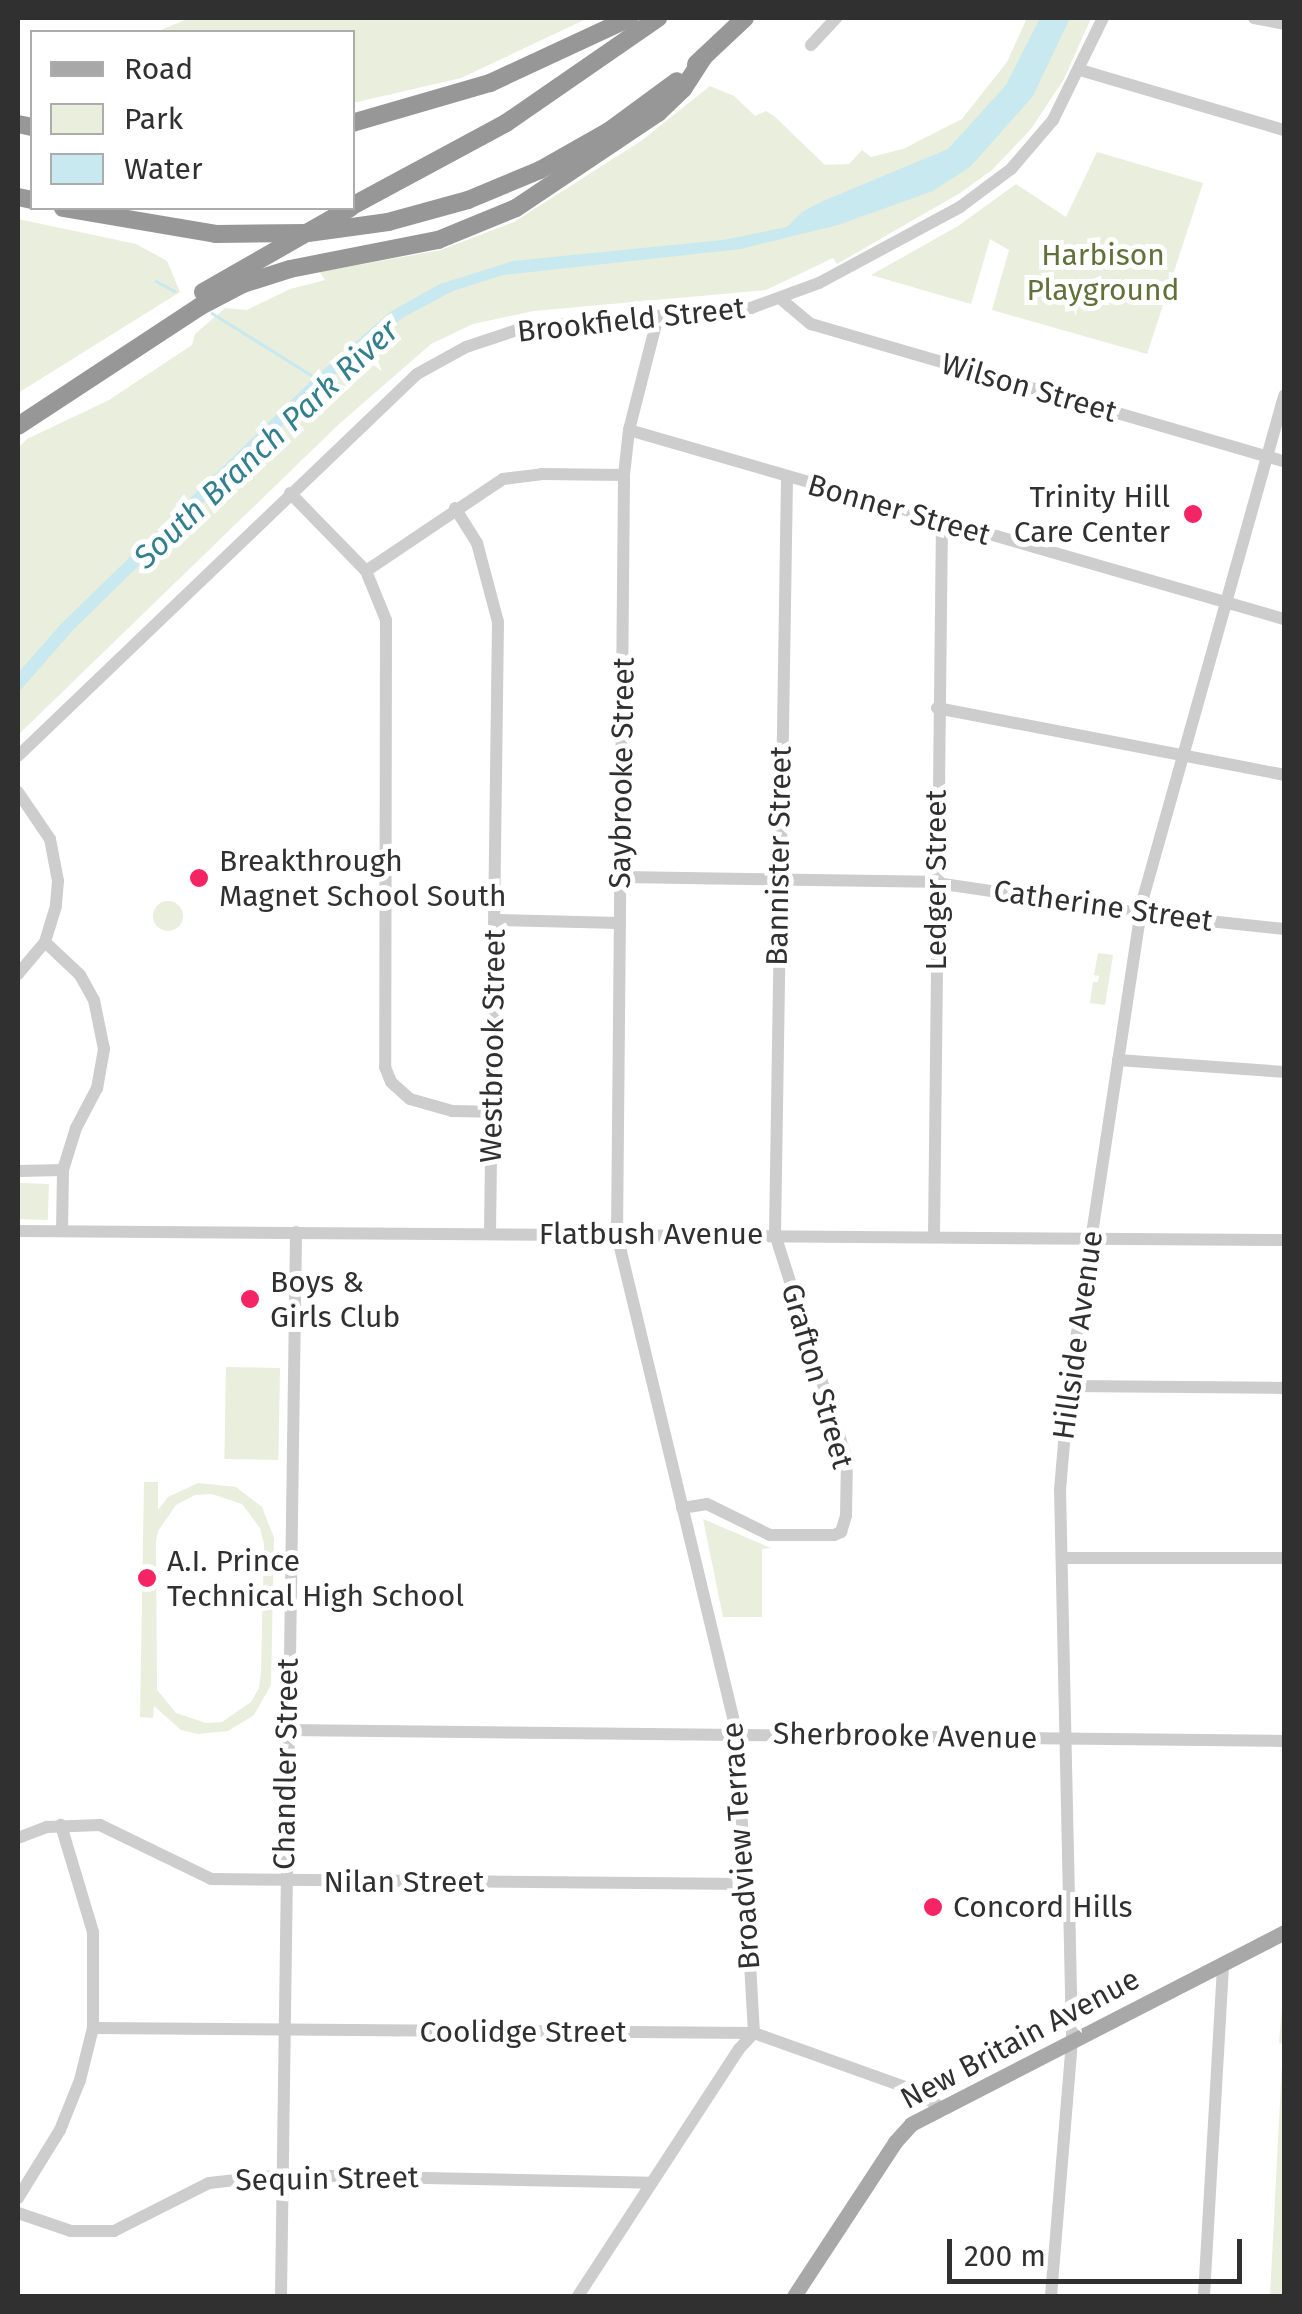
<!DOCTYPE html>
<style>
body{margin:0}
#map{position:relative;width:1302px;height:2314px;overflow:hidden;background:#fff;font-family:"Fira Sans",sans-serif}
div>[style]{position:absolute}
.green>*{inset:0;background:#eaeedd;transform-origin:0 0}
.round{border-radius:50%}
.water>*{inset:0;background:#c8e9ef}
.stream>*{height:2.5px;margin:-1.25px;padding:0 1.25px;transform-origin:1.25px;border-radius:1.25px;background:#c8e9ef}
.minor>*{height:12px;margin:-6px;padding:0 6px;transform-origin:6px;border-radius:6px;background:#cdcdcd}
.major>*{height:15px;margin:-7.5px;padding:0 7.5px;transform-origin:7.5px;border-radius:7.5px;background:#a8a8a8}
.highway>*{height:18px;margin:-9px;padding:0 9px;transform-origin:9px;border-radius:9px;background:#979797}
.highway-bridge>*{height:18px;margin:-9px;padding:0 9px;transform-origin:9px;border-radius:9px;background:#979797}
.dots>*{width:28px;height:28px;translate:-50% -50%;box-sizing:border-box;border:5px solid #fff;border-radius:50%}
span{translate:-50% -50%;white-space:nowrap;text-align:center;line-height:1.15;-webkit-text-stroke:10px #fff;paint-order:stroke}
.park-label{font-size:30px;color:#607139}
.street-label{font-size:30px;color:#303030}
.poi-label{font-size:30px;color:#303030}
.right{translate:-100% -50%;text-align:right}
.left{translate:0 -50%;text-align:left}
.water-label{font-size:32px;color:#327f8d;font-style:italic}
.frame{position:absolute;inset:0;border:20px solid #303030;pointer-events:none}
.legend{position:absolute;left:30px;top:30px;width:325px;height:180px;box-sizing:border-box;background:#fff;border:2px solid #acacac;margin:0;padding:12px 18px;list-style:none;font-size:30px;color:#303030}
.legend li{display:flex;align-items:center;gap:20px;height:50px}
.legend b{width:50px;border:2px solid #acacac}
.scale{position:absolute;left:947px;top:2239px;width:295px;height:45px;box-sizing:border-box;border:5px solid #303030;border-top:0;padding-left:12px;font-size:30px;line-height:35px;white-space:nowrap;color:#303030;-webkit-text-stroke:8px #fff;paint-order:stroke}
</style>
<div id="map">
<div class="green">
<i style="clip-path:polygon(190px 18px,582px 18px,584px 20px,461px 78px,353px 103px,352px 32px,156px 32px)"></i>
<i style="clip-path:polygon(1027px 18px,1091px 18px,1064px 79px,1031px 129px,992px 170px,960px 193px,837px 264px,833px 258px,766px 290px,534px 311px,473px 324px,431px 344px,338px 425px,18px 735px,18px 448px,27px 439px,109px 400px,192px 345px,195px 334px,225px 308px,247px 310px,290px 289px,325px 280px,320px 272px,441px 250px,514px 222px,641px 141px,710px 86px,734px 96px,755px 116px,766px 111px,774px 116px,825px 165px,849px 164px,862px 150px,871px 157px,903px 149px,962px 119px,1007px 62px)"></i>
<i style="clip-path:polygon(1097px 152px,1203px 183px,1147px 354px,992px 310px,1009px 250px,990px 239px,971px 304px,871px 275px,958px 226px,1016px 184px,1066px 217px)"></i>
<i style="clip-path:polygon(18px 219px,136px 244px,167px 261px,180px 292px,18px 393px)"></i>
<i class="round" style="left:153px;top:901px;width:30px;height:30px"></i>
<i style="clip-path:polygon(1098px 953px,1113px 955px,1105px 1005px,1090px 1003px,1093px 982px,1098px 982px,1099px 976px,1094px 975px)"></i>
<i style="left:18px;top:1183px;width:31px;height:36px;rotate:2deg"></i>
<i style="left:226px;top:1367px;width:54px;height:92px;rotate:1deg"></i>
<i style="clip-path:polygon(evenodd,144px 1482px,158px 1482px,158px 1510px,168px 1497px,198px 1483px,236px 1487px,262px 1507px,274px 1538px,271px 1685px,254px 1715px,228px 1731px,198px 1734px,181px 1730px,154px 1706px,153px 1718px,140px 1717px,144px 1482px,212px 1494px,242px 1504px,260px 1528px,264px 1544px,261px 1671px,259px 1688px,251px 1702px,222px 1722px,206px 1723px,176px 1713px,157px 1690px,156px 1542px,158px 1531px,176px 1505px,195px 1495px,212px 1494px)"></i>
<i style="clip-path:polygon(703px 1519px,771px 1548px,762px 1549px,762px 1617px,723px 1617px)"></i>
<i style="clip-path:polygon(1284px 1983px,1284px 2296px,1270px 2296px,1283px 2044px,1279px 2043px)"></i>
</div>
<div class="water">
<i style="clip-path:polygon(1040px 18px,1070px 18px,1033px 96px,970px 167px,933px 191px,838px 225px,741px 249px,503px 275px,453px 291px,404px 317px,349px 360px,73px 630px,18px 693px,18px 673px,61px 624px,312px 380px,390px 312px,440px 284px,513px 261px,723px 240px,787px 227px,802px 212px,823px 201px,948px 149px,1006px 85px)"></i>
</div>
<div class="stream">
<i style="left:156px;top:281px;width:21px;rotate:28deg"></i>
<i style="left:212px;top:313px;width:123px;rotate:32deg"></i>
</div>
<div class="minor">
<i style="left:1254px;top:18px;width:31px;rotate:11deg"></i>
<i style="left:811px;top:45px;width:37px;rotate:-47deg"></i>
<i style="left:1080px;top:70px;width:213px;rotate:16.4deg"></i>
<i style="left:782px;top:300px;width:38px;rotate:40deg"></i>
<i style="left:811px;top:324px;width:492px;rotate:16.2deg"></i>
<i style="left:629px;top:430px;width:682px;rotate:16.1deg"></i>
<i style="left:290px;top:493px;width:109px;rotate:45.7deg"></i>
<i style="left:366px;top:571px;width:53px;rotate:67.8deg"></i>
<i style="left:386px;top:620px;width:447px;rotate:90.1deg"></i>
<i style="left:385px;top:1067px;width:16px;rotate:68deg"></i>
<i style="left:391px;top:1082px;width:25px;rotate:42deg"></i>
<i style="left:410px;top:1099px;width:44px;rotate:15.9deg"></i>
<i style="left:452px;top:1111px;width:39px;rotate:1deg"></i>
<i style="left:455px;top:508px;width:41px;rotate:57.8deg"></i>
<i style="left:477px;top:543px;width:82px;rotate:75.1deg"></i>
<i style="left:498px;top:622px;width:612px;rotate:90.75deg"></i>
<i style="left:366px;top:571px;width:165px;rotate:-33.9deg"></i>
<i style="left:503px;top:479px;width:38px;rotate:-7deg"></i>
<i style="left:541px;top:474px;width:83px;rotate:0.7deg"></i>
<i style="left:937px;top:708px;width:353px;rotate:10.9deg"></i>
<i style="left:18px;top:756px;width:552px;rotate:-43.75deg"></i>
<i style="left:417px;top:374px;width:56px;rotate:-28.9deg"></i>
<i style="left:466px;top:347px;width:60px;rotate:-18.4deg"></i>
<i style="left:523px;top:328px;width:229px;rotate:-5deg"></i>
<i style="left:751px;top:308px;width:72px;rotate:-20.2deg"></i>
<i style="left:819px;top:283px;width:160px;rotate:-28.3deg"></i>
<i style="left:960px;top:207px;width:64px;rotate:-36.7deg"></i>
<i style="left:1011px;top:169px;width:65px;rotate:-49.4deg"></i>
<i style="left:1053px;top:120px;width:114px;rotate:-63.9deg"></i>
<i style="left:18px;top:792px;width:57px;rotate:55.8deg"></i>
<i style="left:50px;top:839px;width:43px;rotate:79.2deg"></i>
<i style="left:58px;top:881px;width:25px;rotate:95deg"></i>
<i style="left:56px;top:906px;width:38px;rotate:107deg"></i>
<i style="left:45px;top:942px;width:42px;rotate:130.2deg"></i>
<i style="left:621px;top:877px;width:309px;rotate:0.9deg"></i>
<i style="left:930px;top:882px;width:225px;rotate:8.4deg"></i>
<i style="left:1153px;top:915px;width:132px;rotate:6.1deg"></i>
<i style="left:496px;top:920px;width:124px;rotate:1.4deg"></i>
<i style="left:45px;top:942px;width:48px;rotate:43.3deg"></i>
<i style="left:80px;top:975px;width:29px;rotate:61deg"></i>
<i style="left:94px;top:1000px;width:50px;rotate:78.5deg"></i>
<i style="left:104px;top:1049px;width:40px;rotate:100deg"></i>
<i style="left:97px;top:1088px;width:45px;rotate:117.7deg"></i>
<i style="left:76px;top:1128px;width:44px;rotate:107.2deg"></i>
<i style="left:63px;top:1170px;width:61px;rotate:90.9deg"></i>
<i style="left:1118px;top:1060px;width:166px;rotate:4.1deg"></i>
<i style="left:18px;top:1171px;width:45px;rotate:-1.3deg"></i>
<i style="left:18px;top:1231px;width:1266px;rotate:0.41deg"></i>
<i style="left:934px;top:1237px;width:714px;rotate:-89.36deg"></i>
<i style="left:1069px;top:1386px;width:215px;rotate:0.5deg"></i>
<i style="left:682px;top:1508px;width:25px;rotate:-9deg"></i>
<i style="left:707px;top:1504px;width:70px;rotate:26.2deg"></i>
<i style="left:770px;top:1535px;width:64px"></i>
<i style="left:834px;top:1535px;width:8px;rotate:-23deg"></i>
<i style="left:841px;top:1532px;width:17px;rotate:-73deg"></i>
<i style="left:846px;top:1516px;width:56px;rotate:-89deg"></i>
<i style="left:847px;top:1460px;width:237px;rotate:-107.7deg"></i>
<i style="left:775px;top:1234px;width:756px;rotate:-89.09deg"></i>
<i style="left:1062px;top:1558px;width:222px"></i>
<i style="left:286px;top:1730px;width:998px;rotate:0.63deg"></i>
<i style="left:18px;top:1838px;width:31px;rotate:-21deg"></i>
<i style="left:47px;top:1827px;width:53px;rotate:-2.2deg"></i>
<i style="left:100px;top:1825px;width:123px;rotate:25.9deg"></i>
<i style="left:211px;top:1879px;width:535px;rotate:0.54deg"></i>
<i style="left:93px;top:2028px;width:661px;rotate:0.43deg"></i>
<i style="left:754px;top:2033px;width:169px;rotate:19.7deg"></i>
<i style="left:913px;top:2090px;width:31px;rotate:32deg"></i>
<i style="left:18px;top:2198px;width:80px;rotate:-58.3deg"></i>
<i style="left:60px;top:2130px;width:54px;rotate:-68.2deg"></i>
<i style="left:80px;top:2080px;width:54px;rotate:-76deg"></i>
<i style="left:93px;top:2028px;width:96px;rotate:-90deg"></i>
<i style="left:93px;top:1932px;width:112px;rotate:-106.7deg"></i>
<i style="left:18px;top:2213px;width:56px;rotate:18.8deg"></i>
<i style="left:71px;top:2231px;width:43px"></i>
<i style="left:114px;top:2231px;width:106px;rotate:-26.8deg"></i>
<i style="left:209px;top:2183px;width:73px;rotate:-6.3deg"></i>
<i style="left:282px;top:2175px;width:370px;rotate:1.2deg"></i>
<i style="left:281px;top:2296px;width:1064px;rotate:-89.19deg"></i>
<i style="left:578px;top:2296px;width:295px;rotate:-56.9deg"></i>
<i style="left:739px;top:2049px;width:22px;rotate:-47deg"></i>
<i style="left:754px;top:2033px;width:299px;rotate:-93.3deg"></i>
<i style="left:737px;top:1734px;width:513px;rotate:-103.52deg"></i>
<i style="left:617px;top:1235px;width:760px;rotate:-89.47deg"></i>
<i style="left:624px;top:475px;width:45px;rotate:-83.7deg"></i>
<i style="left:629px;top:430px;width:118px;rotate:-75.7deg"></i>
<i style="left:1051px;top:2296px;width:259px;rotate:-85.3deg"></i>
<i style="left:1072px;top:2038px;width:548px;rotate:-91.25deg"></i>
<i style="left:1060px;top:1490px;width:104px;rotate:-85.1deg"></i>
<i style="left:1069px;top:1386px;width:489px;rotate:-81.4deg"></i>
<i style="left:1142px;top:902px;width:526px;rotate:-74.32deg"></i>
<i style="left:1204px;top:2296px;width:334px;rotate:-86.7deg"></i>
</div>
<div class="major">
<i style="left:794px;top:2296px;width:184px;rotate:-56.7deg"></i>
<i style="left:895px;top:2142px;width:24px;rotate:-48deg"></i>
<i style="left:911px;top:2124px;width:420px;rotate:-27.2deg"></i>
</div>
<div class="highway">
<i style="left:696px;top:64px;width:67px;rotate:-43.2deg"></i>
<i style="left:352px;top:123px;width:144px;rotate:-16.2deg"></i>
<i style="left:490px;top:83px;width:154px;rotate:-24.9deg"></i>
<i style="left:18px;top:124px;width:14px;rotate:12deg"></i>
<i style="left:18px;top:197px;width:14px;rotate:12deg"></i>
<i style="left:352px;top:206px;width:175px;rotate:-28.3deg"></i>
<i style="left:506px;top:123px;width:185px;rotate:-34.6deg"></i>
<i style="left:388px;top:222px;width:83px;rotate:-15.4deg"></i>
<i style="left:468px;top:200px;width:78px;rotate:-22.6deg"></i>
<i style="left:540px;top:170px;width:79px;rotate:-29.5deg"></i>
<i style="left:609px;top:131px;width:84px;rotate:-36.3deg"></i>
<i style="left:203px;top:292px;width:169px;rotate:-29.7deg"></i>
<i style="left:18px;top:426px;width:217px;rotate:-33.3deg"></i>
<i style="left:199px;top:307px;width:50px;rotate:-27.6deg"></i>
<i style="left:243px;top:284px;width:49px;rotate:-17.7deg"></i>
<i style="left:290px;top:269px;width:151px;rotate:-11.1deg"></i>
<i style="left:438px;top:240px;width:84px;rotate:-22.3deg"></i>
<i style="left:516px;top:208px;width:171px;rotate:-33.8deg"></i>
<i style="left:658px;top:113px;width:35px;rotate:-44deg"></i>
<i style="left:683px;top:89px;width:38px;rotate:-57deg"></i>
</div>
<div class="highway-bridge">
<i style="left:63px;top:208px;width:155px;rotate:9.6deg"></i>
<i style="left:216px;top:234px;width:92px;rotate:-0.6deg"></i>
<i style="left:308px;top:233px;width:81px;rotate:-7.8deg"></i>
</div>
<div class="dots">
<i style="left:1193px;top:514px;background:#f52465"></i>
<i style="left:199px;top:878px;background:#f52465"></i>
<i style="left:250px;top:1299px;background:#f52465"></i>
<i style="left:147px;top:1578px;background:#f52465"></i>
<i style="left:933px;top:1907px;background:#f52465"></i>
</div>
<div class="park-label">
<span style="left:1103px;top:272px">Harbison<br>Playground</span>
</div>
<div class="street-label">
<span style="left:631px;top:320px;rotate:-6deg">Brookfield Street</span>
<span style="left:1029px;top:388px;rotate:16deg">Wilson Street</span>
<span style="left:899px;top:510px;rotate:16deg">Bonner Street</span>
<span style="left:622px;top:773px;rotate:-89deg">Saybrooke Street</span>
<span style="left:779px;top:856px;rotate:-89deg">Bannister Street</span>
<span style="left:936px;top:880px;rotate:-90deg">Ledger Street</span>
<span style="left:1103px;top:906px;rotate:8deg">Catherine Street</span>
<span style="left:493px;top:1046px;rotate:-89deg">Westbrook Street</span>
<span style="left:651px;top:1234px">Flatbush Avenue</span>
<span style="left:1078px;top:1335px;rotate:-82deg">Hillside Avenue</span>
<span style="left:817px;top:1376px;rotate:74deg">Grafton Street</span>
<span style="left:905px;top:1736px;rotate:1deg">Sherbrooke Avenue</span>
<span style="left:286px;top:1764px;rotate:-89deg">Chandler Street</span>
<span style="left:741px;top:1846px;rotate:-94deg">Broadview Terrace</span>
<span style="left:404px;top:1882px">Nilan Street</span>
<span style="left:523px;top:2032px">Coolidge Street</span>
<span style="left:1020px;top:2039px;rotate:-28deg">New Britain Avenue</span>
<span style="left:327px;top:2179px;rotate:-1deg">Sequin Street</span>
</div>
<div class="poi-label">
<span class="right" style="left:1170px;top:514px">Trinity Hill<br>Care Center</span>
<span class="left" style="left:219px;top:878px">Breakthrough<br>Magnet School South</span>
<span class="left" style="left:270px;top:1299px">Boys &amp;<br>Girls Club</span>
<span class="left" style="left:167px;top:1578px">A.I. Prince<br>Technical High School</span>
<span class="left" style="left:953px;top:1907px">Concord Hills</span>
</div>
<div class="water-label">
<span style="left:266px;top:444px;rotate:-43deg">South Branch Park River</span>
</div>
<div class="frame"></div>
<ul class="legend">
<li><b style="height:12px;background:#a8a8a8"></b>Road</li>
<li><b style="height:28px;background:#eaeedd"></b>Park</li>
<li><b style="height:28px;background:#c8e9ef"></b>Water</li>
</ul>
<div class="scale">200 m</div>
</div>
